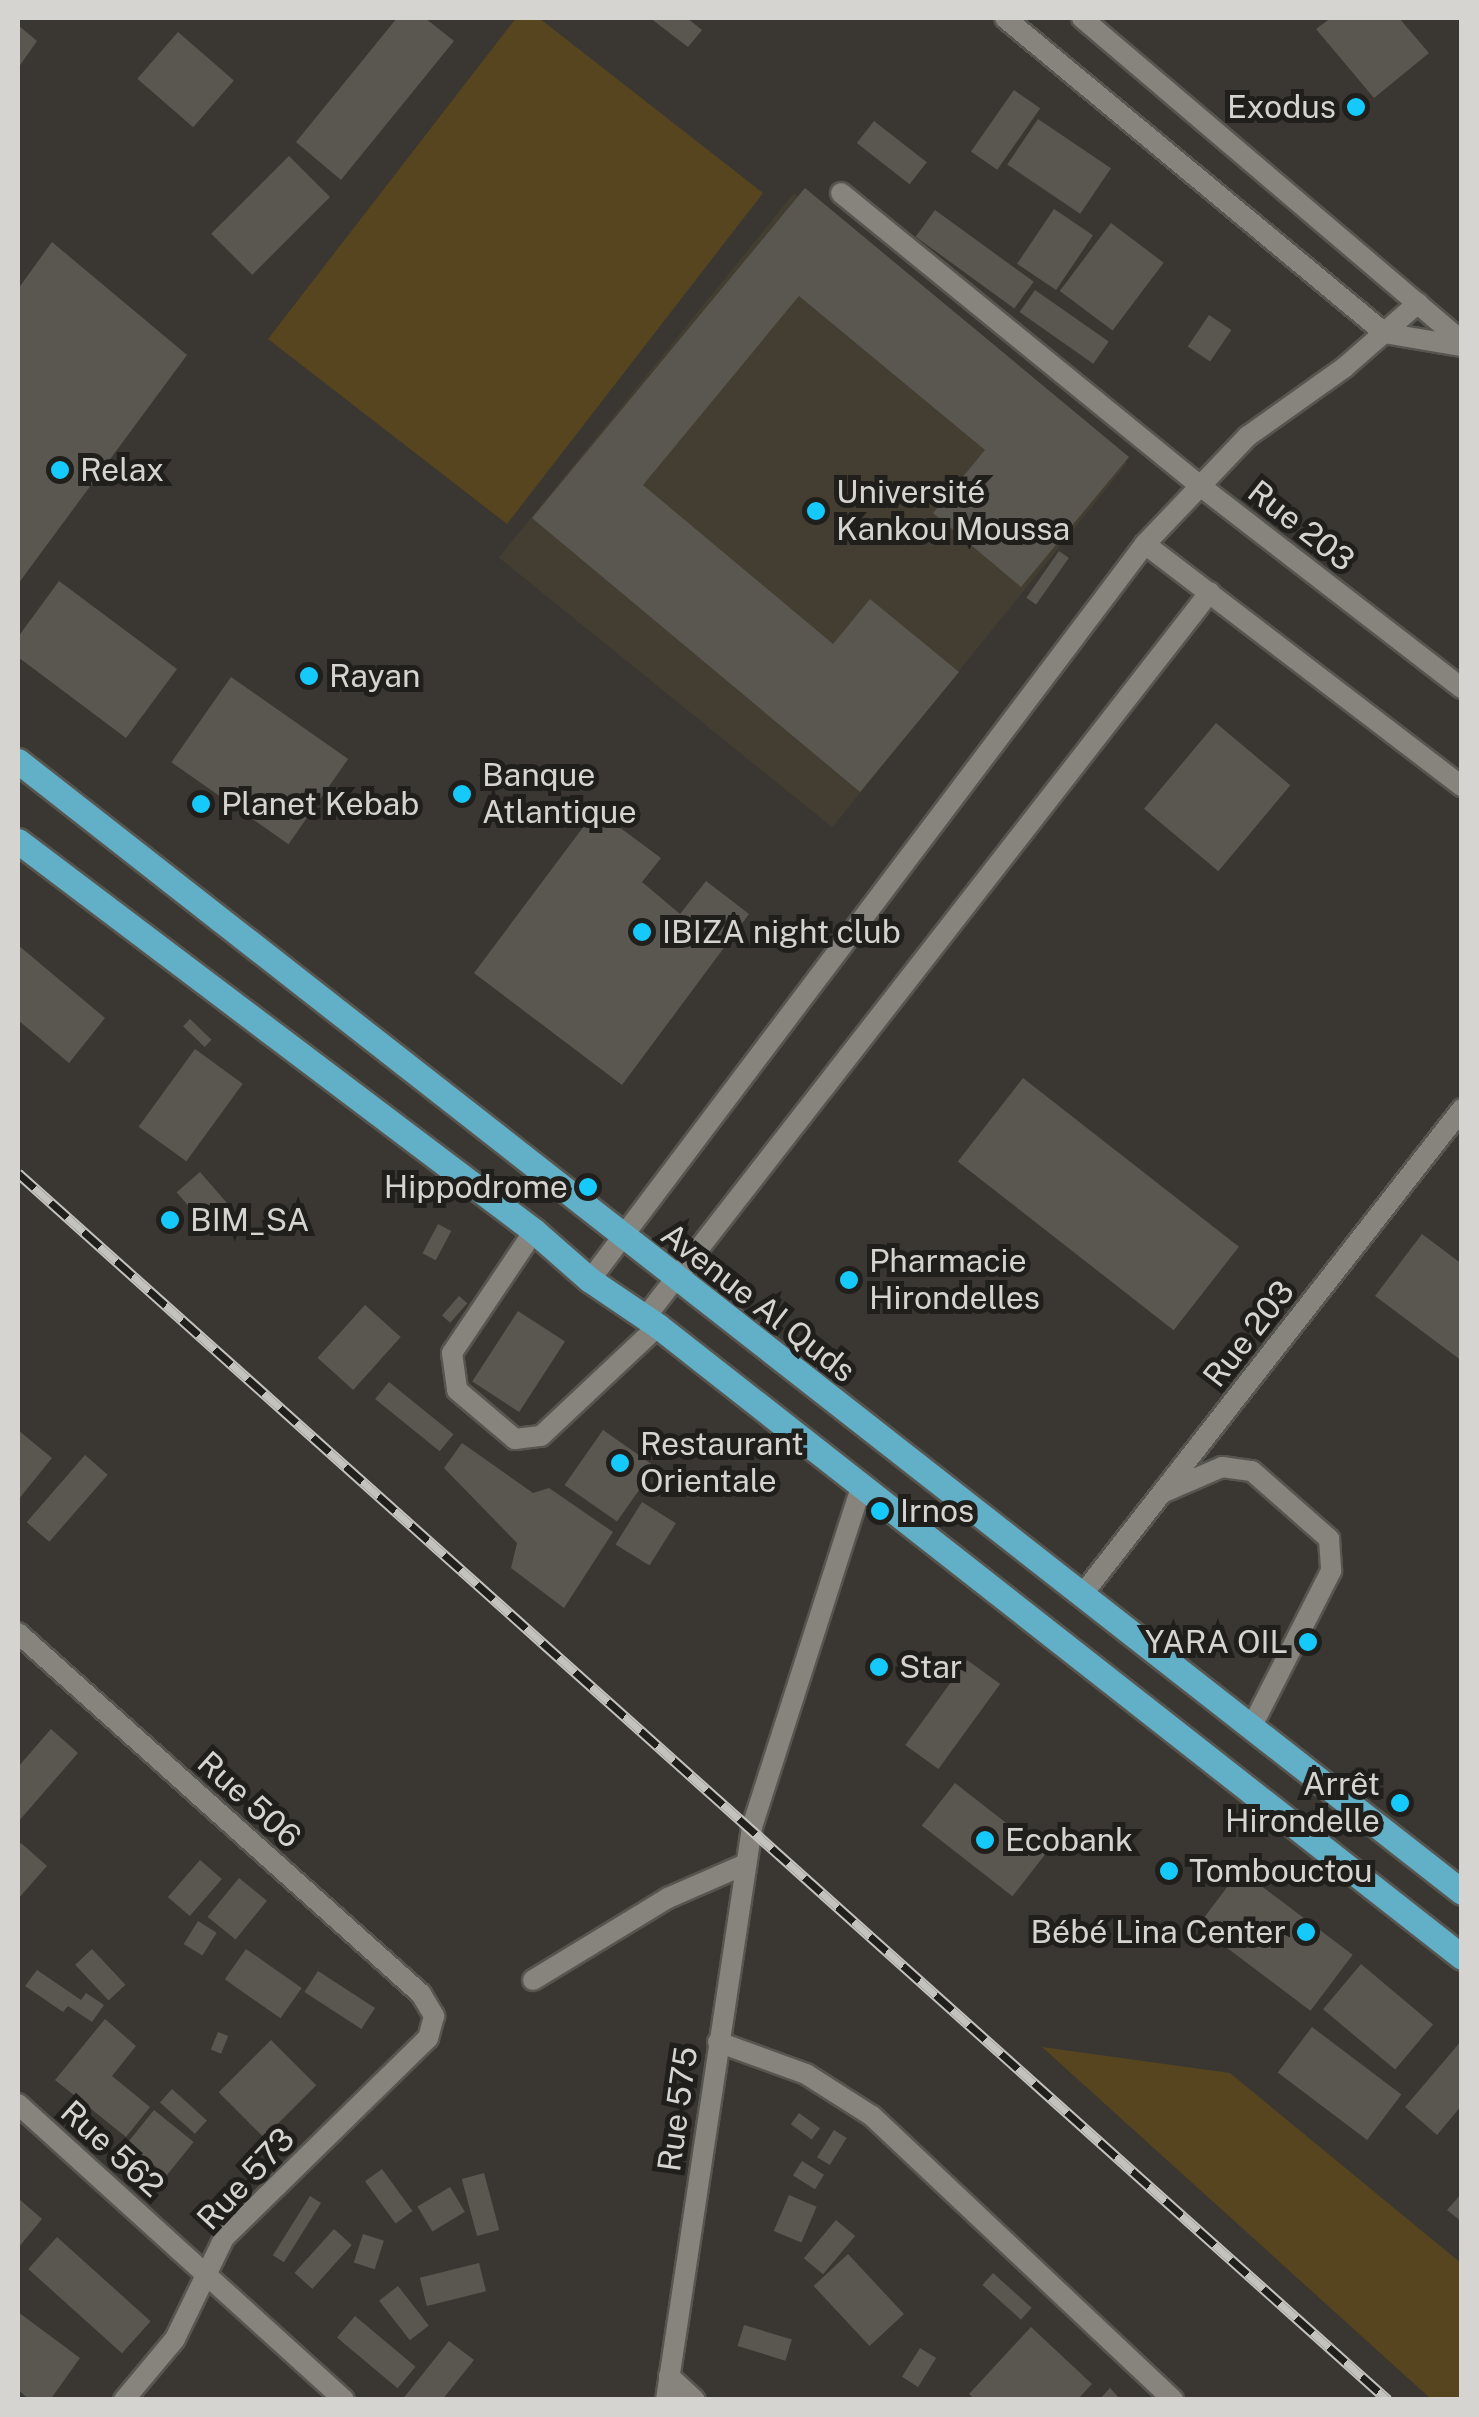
<!DOCTYPE html>
<meta charset="utf-8">
<style>
body{margin:0}
#map{position:relative;width:1479px;height:2417px;overflow:hidden;background:#3a3732;font-family:"Public Sans",sans-serif}
div>[style]{position:absolute}
.built>*{inset:0;background:#433d32;transform-origin:0 0}
.green>*{inset:0;background:#56451e}
.building>*{inset:0;background:#5a5751;transform-origin:0 0}
.roads{filter:drop-shadow(2px 0 #575550) drop-shadow(-2px 0 #575550) drop-shadow(0 2px #575550) drop-shadow(0 -2px #575550)}
.service>*{height:20px;margin:-10px;padding:0 10px;transform-origin:10px;border-radius:10px;background:#87847d}
.minor>*{height:20px;margin:-10px;padding:0 10px;transform-origin:10px;border-radius:10px;background:#87847d}
.primary>*{height:25px;margin:-12.5px;padding:0 12.5px;transform-origin:12.5px;border-radius:12.5px;background:#61b0c7}
.rail>*{height:11px;margin-top:-5.5px;transform-origin:0;background:repeating-linear-gradient(90deg,#201f1c 0 22px,#c3c2bd 0 44px);box-sizing:border-box;border-block:2px solid #c3c2bd}
.dots>*{width:28px;height:28px;translate:-50% -50%;box-sizing:border-box;border:5px solid #201f1c;border-radius:50%}
span{translate:-50% -50%;white-space:nowrap;text-align:center;line-height:1.15;-webkit-text-stroke:10px #201f1c;paint-order:stroke}
.poi-label{font-size:32px;color:#d5d4d0}
.right{translate:-100% -50%;text-align:right}
.left{translate:0 -50%;text-align:left}
.street-label{font-size:32px;color:#d5d4d0}
.frame{position:absolute;inset:0;border:20px solid #d5d4d0;pointer-events:none}
</style>
<div id="map">
<div class="built">
<i style="left:794px;top:193px;width:429px;height:469px;rotate:39deg"></i>
</div>
<div class="green">
<i style="clip-path:polygon(516px 18px,539px 18px,763px 193px,507px 524px,268px 339px)"></i>
<i style="clip-path:polygon(1042px 2047px,1230px 2073px,1461px 2263px,1461px 2399px,1431px 2399px)"></i>
</div>
<div class="building">
<i style="clip-path:polygon(397px 18px,425px 18px,454px 41px,341px 180px,296px 142px)"></i>
<i style="clip-path:polygon(650px 18px,687px 18px,702px 30px,688px 47px)"></i>
<i style="clip-path:polygon(1331px 18px,1399px 18px,1429px 53px,1374px 98px,1316px 29px)"></i>
<i style="clip-path:polygon(18px 25px,37px 41px,18px 68px)"></i>
<i style="left:178px;top:32px;width:74px;height:62px;rotate:41deg"></i>
<i style="left:1014px;top:90px;width:32px;height:75px;rotate:35deg"></i>
<i style="left:1038px;top:119px;width:88px;height:55px;rotate:34deg"></i>
<i style="left:874px;top:121px;width:67px;height:28px;rotate:38deg"></i>
<i style="left:289px;top:156px;width:58px;height:110px;rotate:45deg"></i>
<i style="clip-path:polygon(805px 188px,1129px 457px,1021px 587px,933px 513px,985px 450px,799px 296px,643px 485px,833px 644px,870px 599px,959px 672px,860px 792px,532px 518px)"></i>
<i style="left:1054px;top:209px;width:47px;height:66px;rotate:34deg"></i>
<i style="left:935px;top:210px;width:122px;height:33px;rotate:36deg"></i>
<i style="left:1111px;top:223px;width:66px;height:85px;rotate:37deg"></i>
<i style="clip-path:polygon(52px 242px,187px 355px,18px 584px,18px 289px)"></i>
<i style="left:1035px;top:290px;width:90px;height:27px;rotate:35deg"></i>
<i style="left:1209px;top:315px;width:27px;height:38px;rotate:34deg"></i>
<i style="left:1059px;top:551px;width:12px;height:57px;rotate:35deg"></i>
<i style="clip-path:polygon(59px 581px,177px 669px,126px 738px,18px 657px,18px 637px)"></i>
<i style="left:231px;top:677px;width:143px;height:104px;rotate:35deg"></i>
<i style="left:1216px;top:723px;width:97px;height:112px;rotate:40deg"></i>
<i style="clip-path:polygon(596px 810px,661px 858px,642px 882px,680px 914px,706px 881px,749px 914px,622px 1085px,474px 973px)"></i>
<i style="clip-path:polygon(18px 945px,105px 1018px,69px 1063px,18px 1020px)"></i>
<i style="left:190px;top:1019px;width:30px;height:10px;rotate:44deg"></i>
<i style="left:195px;top:1049px;width:59px;height:96px;rotate:36deg"></i>
<i style="left:1023px;top:1078px;width:274px;height:106px;rotate:38deg"></i>
<i style="left:200px;top:1172px;width:46px;height:31px;rotate:49deg"></i>
<i style="left:438px;top:1224px;width:15px;height:33px;rotate:28deg"></i>
<i style="clip-path:polygon(1422px 1234px,1462px 1264px,1462px 1361px,1375px 1296px)"></i>
<i style="left:459px;top:1296px;width:11px;height:26px;rotate:41deg"></i>
<i style="left:365px;top:1305px;width:48px;height:71px;rotate:42deg"></i>
<i style="left:518px;top:1311px;width:56px;height:84px;rotate:33deg"></i>
<i style="left:389px;top:1382px;width:83px;height:22px;rotate:39deg"></i>
<i style="clip-path:polygon(18px 1430px,52px 1458px,18px 1500px)"></i>
<i style="left:603px;top:1430px;width:64px;height:67px;rotate:35deg"></i>
<i style="clip-path:polygon(462px 1443px,533px 1493px,549px 1488px,613px 1532px,564px 1608px,511px 1568px,517px 1543px,444px 1468px)"></i>
<i style="left:85px;top:1455px;width:30px;height:89px;rotate:41deg"></i>
<i style="left:642px;top:1502px;width:40px;height:50px;rotate:32deg"></i>
<i style="left:967px;top:1660px;width:41px;height:105px;rotate:36deg"></i>
<i style="clip-path:polygon(51px 1729px,78px 1753px,18px 1822px,18px 1767px)"></i>
<i style="left:955px;top:1783px;width:115px;height:54px;rotate:38deg"></i>
<i style="clip-path:polygon(21px 1843px,47px 1866px,18px 1899px,18px 1847px)"></i>
<i style="left:200px;top:1860px;width:29px;height:49px;rotate:41deg"></i>
<i style="left:1240px;top:1870px;width:141px;height:70px;rotate:37deg"></i>
<i style="left:239px;top:1878px;width:36px;height:50px;rotate:39deg"></i>
<i style="left:198px;top:1921px;width:22px;height:27px;rotate:32deg"></i>
<i style="left:92px;top:1949px;width:49px;height:23px;rotate:47deg"></i>
<i style="left:246px;top:1949px;width:68px;height:37px;rotate:35deg"></i>
<i style="left:1361px;top:1964px;width:94px;height:59px;rotate:40deg"></i>
<i style="clip-path:polygon(37px 1970px,81px 2000px,86px 1993px,104px 2005px,92px 2022px,68px 2006px,63px 2012px,25px 1986px)"></i>
<i style="left:318px;top:1971px;width:68px;height:25px;rotate:33deg"></i>
<i style="clip-path:polygon(105px 2019px,136px 2046px,112px 2076px,150px 2107px,126px 2137px,55px 2080px)"></i>
<i style="left:1312px;top:2027px;width:112px;height:57px;rotate:37deg"></i>
<i style="left:218px;top:2032px;width:11px;height:19px;rotate:22deg"></i>
<i style="left:271px;top:2040px;width:64px;height:74px;rotate:45deg"></i>
<i style="clip-path:polygon(1462px 2040px,1462px 2105px,1437px 2135px,1405px 2107px)"></i>
<i style="left:172px;top:2089px;width:47px;height:18px;rotate:42deg"></i>
<i style="left:154px;top:2110px;width:51px;height:43px;rotate:39deg"></i>
<i style="left:799px;top:2113px;width:26px;height:14px;rotate:36deg"></i>
<i style="left:834px;top:2130px;width:15px;height:32px;rotate:32deg"></i>
<i style="left:802px;top:2161px;width:26px;height:17px;rotate:32deg"></i>
<i style="left:382px;top:2169px;width:52px;height:21px;rotate:54deg"></i>
<i style="left:484px;top:2173px;width:59px;height:23px;rotate:75deg"></i>
<i style="left:450px;top:2187px;width:29px;height:38px;rotate:59deg"></i>
<i style="clip-path:polygon(1462px 2193px,1462px 2222px,1447px 2210px)"></i>
<i style="left:789px;top:2195px;width:30px;height:39px;rotate:23deg"></i>
<i style="left:310px;top:2196px;width:13px;height:70px;rotate:32deg"></i>
<i style="clip-path:polygon(18px 2198px,42px 2219px,18px 2248px)"></i>
<i style="left:836px;top:2220px;width:25px;height:50px;rotate:40deg"></i>
<i style="left:334px;top:2229px;width:24px;height:59px;rotate:42deg"></i>
<i style="left:363px;top:2234px;width:22px;height:30px;rotate:18deg"></i>
<i style="left:57px;top:2237px;width:126px;height:43px;rotate:42deg"></i>
<i style="left:848px;top:2254px;width:82px;height:47px;rotate:47deg"></i>
<i style="left:479px;top:2263px;width:29px;height:61px;rotate:76deg"></i>
<i style="left:993px;top:2273px;width:52px;height:16px;rotate:42deg"></i>
<i style="left:398px;top:2286px;width:50px;height:24px;rotate:52deg"></i>
<i style="clip-path:polygon(18px 2312px,80px 2358px,50px 2400px,30px 2400px,18px 2390px)"></i>
<i style="left:355px;top:2316px;width:79px;height:28px;rotate:40deg"></i>
<i style="left:744px;top:2325px;width:50px;height:22px;rotate:17deg"></i>
<i style="clip-path:polygon(1031px 2327px,1092px 2384px,1077px 2400px,975px 2400px,969px 2394px)"></i>
<i style="clip-path:polygon(449px 2341px,474px 2360px,442px 2400px,402px 2400px)"></i>
<i style="left:920px;top:2348px;width:19px;height:34px;rotate:32deg"></i>
<i style="clip-path:polygon(1110px 2388px,1121px 2400px,1099px 2400px)"></i>
</div>
<div class="roads">
<div class="service">
<i style="left:534px;top:1231px;width:147px;rotate:123.9deg"></i>
<i style="left:452px;top:1353px;width:37px;rotate:82deg"></i>
<i style="left:457px;top:1390px;width:76px;rotate:40.2deg"></i>
<i style="left:515px;top:1439px;width:26px;rotate:-7deg"></i>
<i style="left:541px;top:1436px;width:161px;rotate:-43.2deg"></i>
<i style="left:1164px;top:1492px;width:63px;rotate:-23.3deg"></i>
<i style="left:1222px;top:1467px;width:30px;rotate:8deg"></i>
<i style="left:1252px;top:1471px;width:103px;rotate:41.4deg"></i>
<i style="left:1329px;top:1539px;width:32px;rotate:86deg"></i>
<i style="left:1331px;top:1571px;width:174px;rotate:117deg"></i>
</div>
<div class="minor">
<i style="left:1005px;top:18px;width:493px;rotate:39.7deg"></i>
<i style="left:1384px;top:333px;width:79px;rotate:9.5deg"></i>
<i style="left:1082px;top:18px;width:499px;rotate:40.4deg"></i>
<i style="left:841px;top:193px;width:462px;rotate:39.2deg"></i>
<i style="left:1199px;top:485px;width:332px;rotate:37.7deg"></i>
<i style="left:1145px;top:544px;width:399px;rotate:37.4deg"></i>
<i style="left:590px;top:1280px;width:922px;rotate:-52.98deg"></i>
<i style="left:1145px;top:544px;width:149px;rotate:-46.4deg"></i>
<i style="left:1248px;top:436px;width:119px;rotate:-35.4deg"></i>
<i style="left:1345px;top:367px;width:97px;rotate:-41.2deg"></i>
<i style="left:644px;top:1319px;width:921px;rotate:-52.1deg"></i>
<i style="left:1082px;top:1595px;width:617px;rotate:-51.98deg"></i>
<i style="left:18px;top:1633px;width:541px;rotate:41.85deg"></i>
<i style="left:421px;top:1994px;width:26px;rotate:59deg"></i>
<i style="left:434px;top:2016px;width:23px;rotate:105deg"></i>
<i style="left:428px;top:2038px;width:286px;rotate:135.6deg"></i>
<i style="left:224px;top:2238px;width:112px;rotate:115.9deg"></i>
<i style="left:175px;top:2339px;width:80px;rotate:129.9deg"></i>
<i style="left:533px;top:1980px;width:158px;rotate:-31.3deg"></i>
<i style="left:668px;top:1898px;width:85px;rotate:-23.6deg"></i>
<i style="left:718px;top:2042px;width:94px;rotate:20deg"></i>
<i style="left:806px;top:2074px;width:78px;rotate:32.5deg"></i>
<i style="left:872px;top:2116px;width:414px;rotate:43.3deg"></i>
<i style="left:18px;top:2104px;width:440px;rotate:42.2deg"></i>
<i style="left:669px;top:2376px;width:35px;rotate:43deg"></i>
<i style="left:666px;top:2400px;width:579px;rotate:-81.46deg"></i>
<i style="left:752px;top:1827px;width:359px;rotate:-72.2deg"></i>
</div>
<div class="primary">
<i style="left:18px;top:761px;width:1834px;rotate:38.07deg"></i>
<i style="left:18px;top:841px;width:647px;rotate:37.08deg"></i>
<i style="left:534px;top:1231px;width:74px;rotate:41.2deg"></i>
<i style="left:590px;top:1280px;width:82px;rotate:34.1deg"></i>
<i style="left:658px;top:1326px;width:1022px;rotate:38.13deg"></i>
</div>
</div>
<div class="rail">
<i style="left:18px;top:1173px;width:1839px;rotate:41.85deg"></i>
</div>
<div class="dots">
<i style="left:1356px;top:107px;background:#15cafb"></i>
<i style="left:60px;top:470px;background:#15cafb"></i>
<i style="left:816px;top:511px;background:#15cafb"></i>
<i style="left:309px;top:676px;background:#15cafb"></i>
<i style="left:462px;top:794px;background:#15cafb"></i>
<i style="left:201px;top:804px;background:#15cafb"></i>
<i style="left:642px;top:932px;background:#15cafb"></i>
<i style="left:588px;top:1187px;background:#15cafb"></i>
<i style="left:170px;top:1220px;background:#15cafb"></i>
<i style="left:849px;top:1280px;background:#15cafb"></i>
<i style="left:620px;top:1463px;background:#15cafb"></i>
<i style="left:880px;top:1511px;background:#15cafb"></i>
<i style="left:1308px;top:1642px;background:#15cafb"></i>
<i style="left:879px;top:1667px;background:#15cafb"></i>
<i style="left:1400px;top:1803px;background:#15cafb"></i>
<i style="left:985px;top:1840px;background:#15cafb"></i>
<i style="left:1169px;top:1871px;background:#15cafb"></i>
<i style="left:1306px;top:1932px;background:#15cafb"></i>
</div>
<div class="poi-label">
<span class="right" style="left:1336px;top:107px">Exodus</span>
<span class="left" style="left:80px;top:470px">Relax</span>
<span class="left" style="left:836px;top:511px">Université<br>Kankou Moussa</span>
<span class="left" style="left:329px;top:676px">Rayan</span>
<span class="left" style="left:482px;top:794px">Banque<br>Atlantique</span>
<span class="left" style="left:221px;top:804px">Planet Kebab</span>
<span class="left" style="left:662px;top:932px">IBIZA night club</span>
<span class="right" style="left:568px;top:1187px">Hippodrome</span>
<span class="left" style="left:190px;top:1220px">BIM_SA</span>
<span class="left" style="left:869px;top:1280px">Pharmacie<br>Hirondelles</span>
<span class="left" style="left:640px;top:1463px">Restaurant<br>Orientale</span>
<span class="left" style="left:900px;top:1511px">Irnos</span>
<span class="right" style="left:1288px;top:1642px">YARA OIL</span>
<span class="left" style="left:899px;top:1667px">Star</span>
<span class="right" style="left:1380px;top:1803px">Arrêt<br>Hirondelle</span>
<span class="left" style="left:1005px;top:1840px">Ecobank</span>
<span class="left" style="left:1189px;top:1871px">Tombouctou</span>
<span class="right" style="left:1286px;top:1932px">Bébé Lina Center</span>
</div>
<div class="street-label">
<span style="left:1301px;top:526px;rotate:38deg">Rue 203</span>
<span style="left:758px;top:1303px;rotate:38deg">Avenue Al Quds</span>
<span style="left:1249px;top:1334px;rotate:-52deg">Rue 203</span>
<span style="left:249px;top:1800px;rotate:42deg">Rue 506</span>
<span style="left:678px;top:2109px;rotate:-82deg">Rue 575</span>
<span style="left:112px;top:2149px;rotate:42deg">Rue 562</span>
<span style="left:246px;top:2179px;rotate:-47deg">Rue 573</span>
</div>
<div class="frame"></div>
</div>
